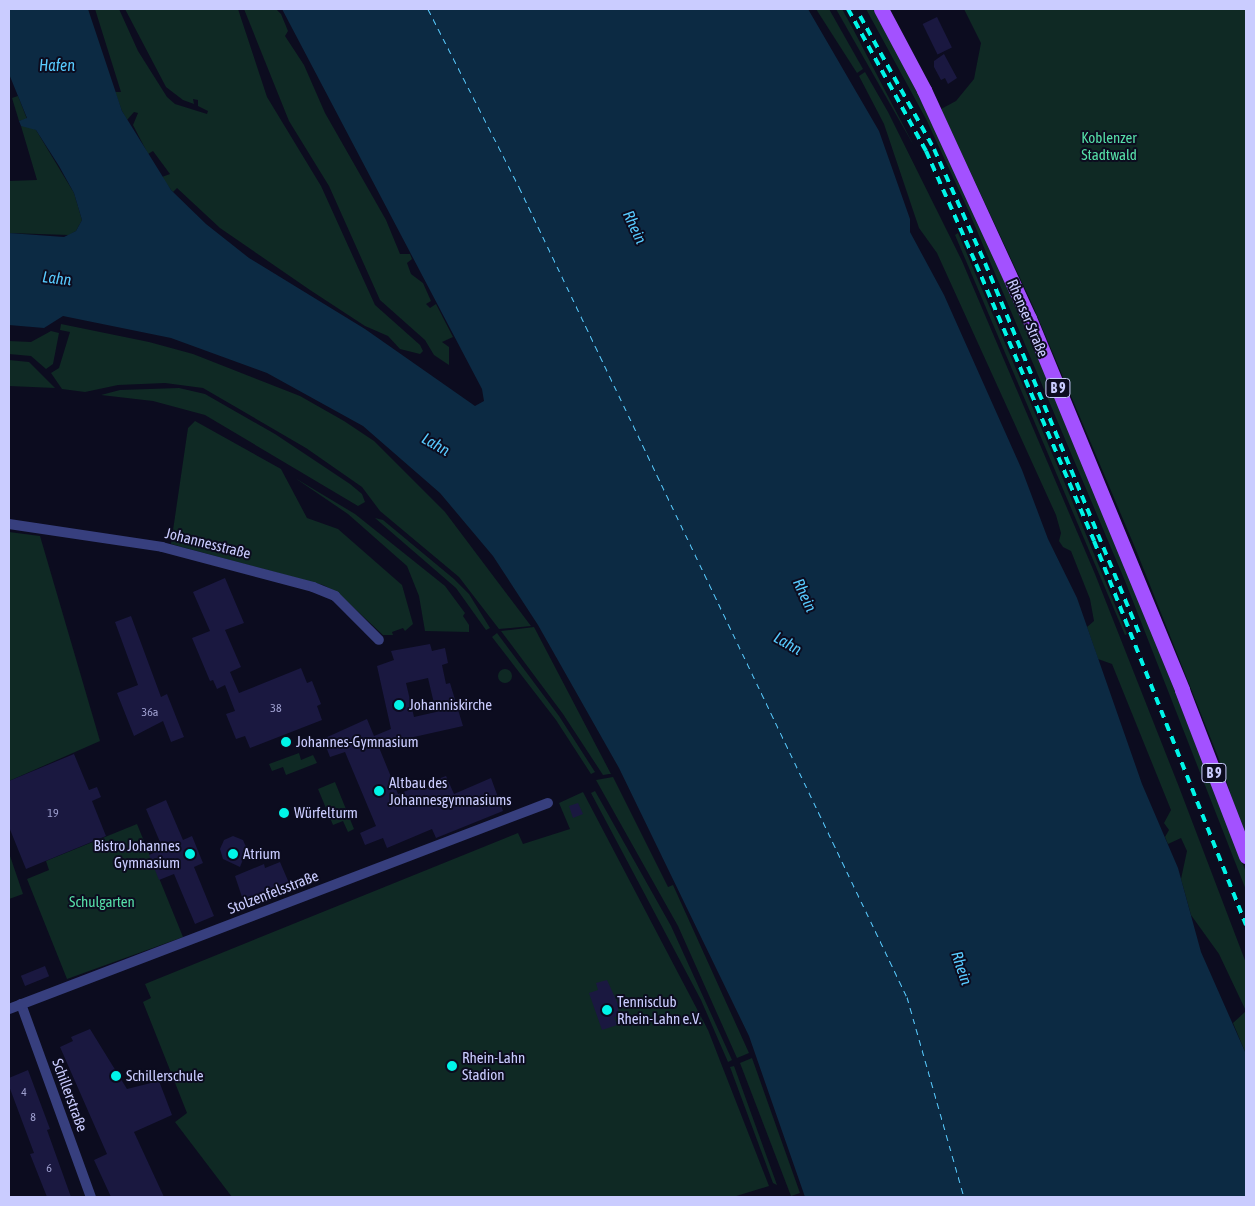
<!DOCTYPE html>
<meta charset="utf-8">
<style>
body{margin:0}
#map{position:relative;width:1255px;height:1206px;overflow:hidden;background:#0c0c1f;font-family:"Asap Condensed",sans-serif}
div>[style]{position:absolute}
.green>*{inset:0;background:#0f2924}
.round{border-radius:50%}
.water>*{inset:0;background:#0c2a43}
.ferry>*{height:1px;margin-top:-0.5px;transform-origin:0;background:repeating-linear-gradient(90deg,#58cbff 0 6px,transparent 0 11px)}
.building>*{inset:0;background:#1a1840;transform-origin:0 0}
.street>*{height:10px;margin:-5px;padding:0 5px;transform-origin:5px;border-radius:5px;background:#373f7e}
.primary>*{height:15px;margin:-7.5px;padding:0 7.5px;transform-origin:7.5px;border-radius:7.5px;background:#a351ff}
.rail>*{height:4px;margin-top:-2px;transform-origin:0;background:repeating-linear-gradient(90deg,#00f5e8 0 8px,transparent 0 14px)}
.dots>*{width:14px;height:14px;translate:-50% -50%;box-sizing:border-box;border:2px solid #0c0c1f;border-radius:50%}
span{translate:-50% -50%;white-space:nowrap;text-align:center;line-height:1.15;-webkit-text-stroke:4px #0c0c1f;paint-order:stroke}
.number-label{font-size:12px;color:#9e9fcf}
.number-label span{-webkit-text-stroke-width:0}
.shield-label span{padding:1px 4px;background:#0c0c1f;border:1px solid;border-radius:4px;-webkit-text-stroke-width:0}
.shield-label{font-size:14px;color:#caccff;font-weight:700}
.park-label{font-size:15px;color:#56dfa8}
.street-label{font-size:15px;color:#caccff}
.poi-label{font-size:15px;color:#caccff}
.left{translate:0 -50%;text-align:left}
.right{translate:-100% -50%;text-align:right}
.water-label{font-size:16px;color:#58cbff;font-style:italic}
.frame{position:absolute;inset:0;border:10px solid #caccff;pointer-events:none}
</style>
<div id="map">
<div class="green">
<i style="clip-path:polygon(95px 9px,119px 9px,138px 51px,167px 97px,175px 104px,207px 114px,208px 111px,198px 106px,198px 100px,193px 99px,194px 104px,183px 100px,166px 87px,125px 9px,238px 9px,267px 97px,321px 186px,375px 305px,420px 345px,423px 351px,420px 354px,400px 349px,388px 336px,365px 326px,310px 290px,220px 228px,177px 188px,173px 192px,171px 190px,162px 177px,170px 174px,153px 151px,148px 154px,133px 125px,138px 113px,134px 112px,127px 120px,122px 111px,115px 92px,121px 92px)"></i>
<i style="clip-path:polygon(244px 9px,276px 9px,281px 14px,288px 31px,285px 36px,304px 65px,325px 113px,386px 220px,400px 254px,410px 254px,412px 259px,407px 263px,411px 274px,423px 283px,431px 301px,426px 304px,430px 308px,436px 304px,453px 337px,442px 342px,449px 347px,449px 365px,434px 355px,425px 340px,380px 300px,329px 186px,289px 121px)"></i>
<i style="clip-path:polygon(816px 9px,829px 9px,863px 69px,857px 73px)"></i>
<i style="clip-path:polygon(836px 9px,842px 9px,852px 27px,914px 146px)"></i>
<i style="clip-path:polygon(866px 9px,873px 9px,899px 56px,988px 238px,1119px 550px,1246px 872px,1246px 890px,1125px 581px,969px 212px,926px 119px)"></i>
<i style="clip-path:polygon(964px 9px,1246px 9px,1246px 839px,1218px 757px,1136px 550px,1033px 306px,941px 109px,956px 101px,974px 79px,981px 43px)"></i>
<i style="clip-path:polygon(865px 72px,888px 112px,962px 261px,1095px 574px,1179px 787px,1246px 963px,1246px 1054px,1233px 1023px,1246px 1011px,1219px 954px,1191px 915px,1181px 879px,1187px 851px,1181px 838px,1168px 844px,1165px 837px,1169px 830px,1164px 823px,1171px 810px,1112px 664px,1098px 659px,1087px 627px,1094px 621px,1090px 599px,1071px 551px,1063px 547px,1059px 541px,1061px 533px,1056px 515px,937px 253px,919px 228px,884px 124px,859px 76px)"></i>
<i style="clip-path:polygon(18px 96px,27px 119px,19px 121px,12px 98px)"></i>
<i style="clip-path:polygon(24px 124px,36px 130px,74px 193px,82px 220px,76px 231px,69px 235px,9px 233px,9px 181px,37px 180px,21px 126px)"></i>
<i style="clip-path:polygon(958px 233px,1066px 486px,1127px 634px,1125px 635px,955px 235px)"></i>
<i style="clip-path:polygon(61px 324px,149px 342px,193px 354px,300px 396px,344px 421px,374px 441px,445px 512px,531px 626px,499px 629px,459px 577px,380px 511px,362px 487px,306px 448px,203px 388px,165px 383px,118px 385px,85px 392px,62px 389px,51px 373px,59px 368px,70px 332px,60px 330px)"></i>
<i style="clip-path:polygon(51px 331px,59px 333px,53px 364px,46px 369px,31px 356px,9px 354px,9px 341px,31px 342px)"></i>
<i style="clip-path:polygon(9px 360px,29px 362px,55px 388px,9px 386px)"></i>
<i style="clip-path:polygon(179px 388px,205px 394px,275px 434px,350px 484px,362px 494px,365px 502px,358px 506px,205px 415px,153px 401px,101px 395px,120px 390px)"></i>
<i style="clip-path:polygon(195px 421px,281px 469px,307px 518px,338px 529px,402px 585px,413px 624px,405px 631px,403px 628px,392px 632px,393px 635px,383px 635px,337px 592px,323px 585px,171px 544px,188px 428px)"></i>
<i style="clip-path:polygon(295px 478px,355px 514px,445px 586px,465px 613px,463px 616px,469px 625px,469px 632px,425px 631px,419px 596px,407px 566px,348px 514px)"></i>
<i style="clip-path:polygon(375px 518px,383px 520px,454px 579px,469px 594px,490px 628px,486px 630px,456px 588px)"></i>
<i style="clip-path:polygon(9px 532px,40px 536px,100px 741px,9px 781px)"></i>
<i style="clip-path:polygon(534px 627px,611px 774px,609px 774px,603px 775px,563px 714px,501px 631px)"></i>
<i style="clip-path:polygon(497px 633px,559px 716px,595px 772px,591px 774px,556px 720px,492px 637px)"></i>
<i class="round" style="left:498px;top:669px;width:14px;height:14px"></i>
<i style="clip-path:polygon(299px 753px,301px 760px,313px 755px,317px 763px,286px 775px,283px 767px,272px 771px,269px 764px)"></i>
<i style="clip-path:polygon(613px 777px,668px 887px,673px 885px,749px 1053px,737px 1058px,678px 926px,596px 780px)"></i>
<i style="clip-path:polygon(335px 782px,354px 829px,348px 832px,343px 821px,333px 825px,318px 789px)"></i>
<i style="clip-path:polygon(595px 791px,671px 926px,732px 1060px,728px 1062px,701px 1000px,591px 793px)"></i>
<i style="clip-path:polygon(583px 792px,708px 1030px,769px 1186px,733px 1197px,232px 1197px,175px 1122px,187px 1113px,143px 1002px,151px 998px,145px 984px,518px 833px,523px 844px,570px 829px,559px 803px)"></i>
<i style="clip-path:polygon(137px 824px,183px 937px,67px 979px,27px 879px,49px 870px,46px 861px)"></i>
<i style="clip-path:polygon(9px 853px,23px 894px,9px 899px)"></i>
<i style="clip-path:polygon(752px 1058px,800px 1193px,791px 1196px,740px 1063px)"></i>
<i style="clip-path:polygon(734px 1066px,777px 1185px,773px 1183px,730px 1067px)"></i>
</div>
<div class="water">
<i style="clip-path:polygon(9px 9px,88px 9px,122px 111px,171px 190px,206px 224px,249px 258px,365px 329px,475px 406px,484px 401px,482px 389px,282px 9px,808px 9px,879px 131px,910px 219px,910px 232px,944px 295px,1022px 470px,1048px 539px,1077px 598px,1142px 784px,1178px 868px,1201px 952px,1246px 1054px,1246px 1197px,805px 1197px,749px 1036px,619px 768px,538px 625px,493px 556px,440px 493px,363px 426px,267px 373px,171px 338px,63px 316px,44px 328px,9px 325px,9px 233px,64px 237px,76px 231px,82px 220px,74px 193px,59px 166px,36px 130px,21px 126px,19px 121px,27px 118px,9px 74px)"></i>
</div>
<div class="ferry">
<i style="left:428px;top:9px;width:200px;rotate:62.9deg"></i>
<i style="left:519px;top:187px;width:898px;rotate:64.41deg"></i>
<i style="left:907px;top:997px;width:208px;rotate:74.1deg"></i>
</div>
<div class="building">
<i style="left:937px;top:17px;width:34px;height:16px;rotate:64deg"></i>
<i style="clip-path:polygon(944px 54px,957px 78px,948px 84px,945px 78px,941px 80px,934px 67px,934px 61px)"></i>
<i style="clip-path:polygon(225px 578px,244px 623px,225px 630px,241px 667px,230px 672px,239px 693px,301px 668px,307px 683px,312px 681px,321px 704px,317px 706px,322px 720px,250px 748px,245px 736px,236px 739px,226px 714px,235px 711px,225px 685px,217px 689px,213px 680px,210px 681px,192px 638px,210px 631px,193px 592px)"></i>
<i style="clip-path:polygon(131px 616px,161px 697px,167px 694px,184px 737px,171px 742px,163px 721px,134px 736px,117px 693px,138px 685px,115px 622px)"></i>
<i style="clip-path:polygon(evenodd,430px 644px,432px 651px,445px 648px,448px 663px,442px 665px,446px 684px,450px 683px,463px 726px,378px 745px,398px 794px,446px 776px,454px 794px,491px 778px,503px 811px,436px 838px,432px 829px,387px 848px,383px 838px,365px 845px,360px 833px,376px 826px,345px 752px,330px 757px,323px 739px,367px 719px,374px 736px,391px 729px,377px 666px,394px 660px,391px 651px,430px 644px,428px 678px,436px 712px,414px 717px,406px 683px,428px 678px)"></i>
<i style="clip-path:polygon(74px 754px,89px 790px,97px 787px,101px 797px,92px 801px,106px 836px,26px 869px,9px 827px,9px 781px)"></i>
<i style="clip-path:polygon(166px 800px,183px 840px,192px 836px,203px 863px,194px 867px,214px 916px,195px 924px,174px 874px,159px 880px,149px 855px,163px 849px,146px 809px)"></i>
<i style="clip-path:polygon(578px 803px,583px 814px,573px 818px,569px 806px)"></i>
<i style="clip-path:polygon(233px 836px,243px 840px,247px 849px,240px 867px,223px 859px,220px 849px,224px 840px)"></i>
<i style="clip-path:polygon(280px 862px,289px 883px,244px 903px,235px 876px,264px 864px,265px 868px)"></i>
<i style="left:45px;top:966px;width:11px;height:26px;rotate:68deg"></i>
<i style="clip-path:polygon(607px 980px,618px 1004px,619px 1016px,614px 1017px,617px 1025px,602px 1030px,589px 993px,598px 990px,596px 983px)"></i>
<i style="clip-path:polygon(90px 1029px,127px 1089px,159px 1081px,172px 1115px,134px 1132px,164px 1197px,111px 1197px,94px 1160px,107px 1154px,60px 1047px,73px 1041px,71px 1037px)"></i>
<i style="clip-path:polygon(28px 1070px,50px 1129px,47px 1130px,71px 1197px,47px 1197px,30px 1154px,34px 1153px,9px 1086px,9px 1078px)"></i>
</div>
<div class="street">
<i style="left:9px;top:524px;width:155px;rotate:8.5deg"></i>
<i style="left:162px;top:547px;width:156px;rotate:14.8deg"></i>
<i style="left:313px;top:587px;width:24px;rotate:22deg"></i>
<i style="left:335px;top:596px;width:62px;rotate:45deg"></i>
<i style="left:21px;top:1004px;width:205px;rotate:70.1deg"></i>
<i style="left:9px;top:1009px;width:577px;rotate:-20.92deg"></i>
</div>
<div class="primary">
<i style="left:881px;top:9px;width:92px;rotate:62deg"></i>
<i style="left:924px;top:90px;width:251px;rotate:65.3deg"></i>
<i style="left:1029px;top:318px;width:402px;rotate:67.6deg"></i>
<i style="left:1182px;top:690px;width:178px;rotate:68.9deg"></i>
</div>
<div class="rail">
<i style="left:848px;top:9px;width:162px;rotate:61.2deg"></i>
<i style="left:926px;top:151px;width:124px;rotate:66.1deg"></i>
<i style="left:976px;top:264px;width:301px;rotate:66.9deg"></i>
<i style="left:1094px;top:541px;width:413px;rotate:68.4deg"></i>
<i style="left:860px;top:16px;width:152px;rotate:60.9deg"></i>
<i style="left:934px;top:149px;width:125px;rotate:65.9deg"></i>
<i style="left:985px;top:263px;width:405px;rotate:67.4deg"></i>
</div>
<div class="dots">
<i style="left:399px;top:705px;background:#00f5e8"></i>
<i style="left:286px;top:742px;background:#00f5e8"></i>
<i style="left:379px;top:791px;background:#00f5e8"></i>
<i style="left:284px;top:813px;background:#00f5e8"></i>
<i style="left:190px;top:854px;background:#00f5e8"></i>
<i style="left:233px;top:854px;background:#00f5e8"></i>
<i style="left:607px;top:1010px;background:#00f5e8"></i>
<i style="left:452px;top:1066px;background:#00f5e8"></i>
<i style="left:116px;top:1076px;background:#00f5e8"></i>
</div>
<div class="number-label">
<span style="left:276px;top:709px">38</span>
<span style="left:150px;top:713px">36a</span>
<span style="left:53px;top:814px">19</span>
<span style="left:24px;top:1093px">4</span>
<span style="left:33px;top:1118px">8</span>
<span style="left:49px;top:1169px">6</span>
</div>
<div class="shield-label">
<span style="left:1058px;top:388px">B 9</span>
<span style="left:1214px;top:773px">B 9</span>
</div>
<div class="park-label">
<span style="left:1109px;top:146px">Koblenzer<br>Stadtwald</span>
<span style="left:102px;top:902px">Schulgarten</span>
</div>
<div class="street-label">
<span style="left:1028px;top:318px;rotate:67deg">Rhenser Straße</span>
<span style="left:208px;top:543px;rotate:14deg">Johannesstraße</span>
<span style="left:273px;top:892px;rotate:-21deg">Stolzenfelsstraße</span>
<span style="left:70px;top:1095px;rotate:70deg">Schillerstraße</span>
</div>
<div class="poi-label">
<span class="left" style="left:409px;top:705px">Johanniskirche</span>
<span class="left" style="left:296px;top:742px">Johannes-Gymnasium</span>
<span class="left" style="left:389px;top:791px">Altbau des<br>Johannesgymnasiums</span>
<span class="left" style="left:294px;top:813px">Würfelturm</span>
<span class="right" style="left:180px;top:854px">Bistro Johannes<br>Gymnasium</span>
<span class="left" style="left:243px;top:854px">Atrium</span>
<span class="left" style="left:617px;top:1010px">Tennisclub<br>Rhein-Lahn e.V.</span>
<span class="left" style="left:462px;top:1066px">Rhein-Lahn<br>Stadion</span>
<span class="left" style="left:126px;top:1076px">Schillerschule</span>
</div>
<div class="water-label">
<span style="left:57px;top:65px">Hafen</span>
<span style="left:635px;top:227px;rotate:65deg">Rhein</span>
<span style="left:57px;top:278px;rotate:7deg">Lahn</span>
<span style="left:436px;top:444px;rotate:30deg">Lahn</span>
<span style="left:805px;top:595px;rotate:65deg">Rhein</span>
<span style="left:788px;top:643px;rotate:30deg">Lahn</span>
<span style="left:962px;top:968px;rotate:71deg">Rhein</span>
</div>
<div class="frame"></div>
</div>
